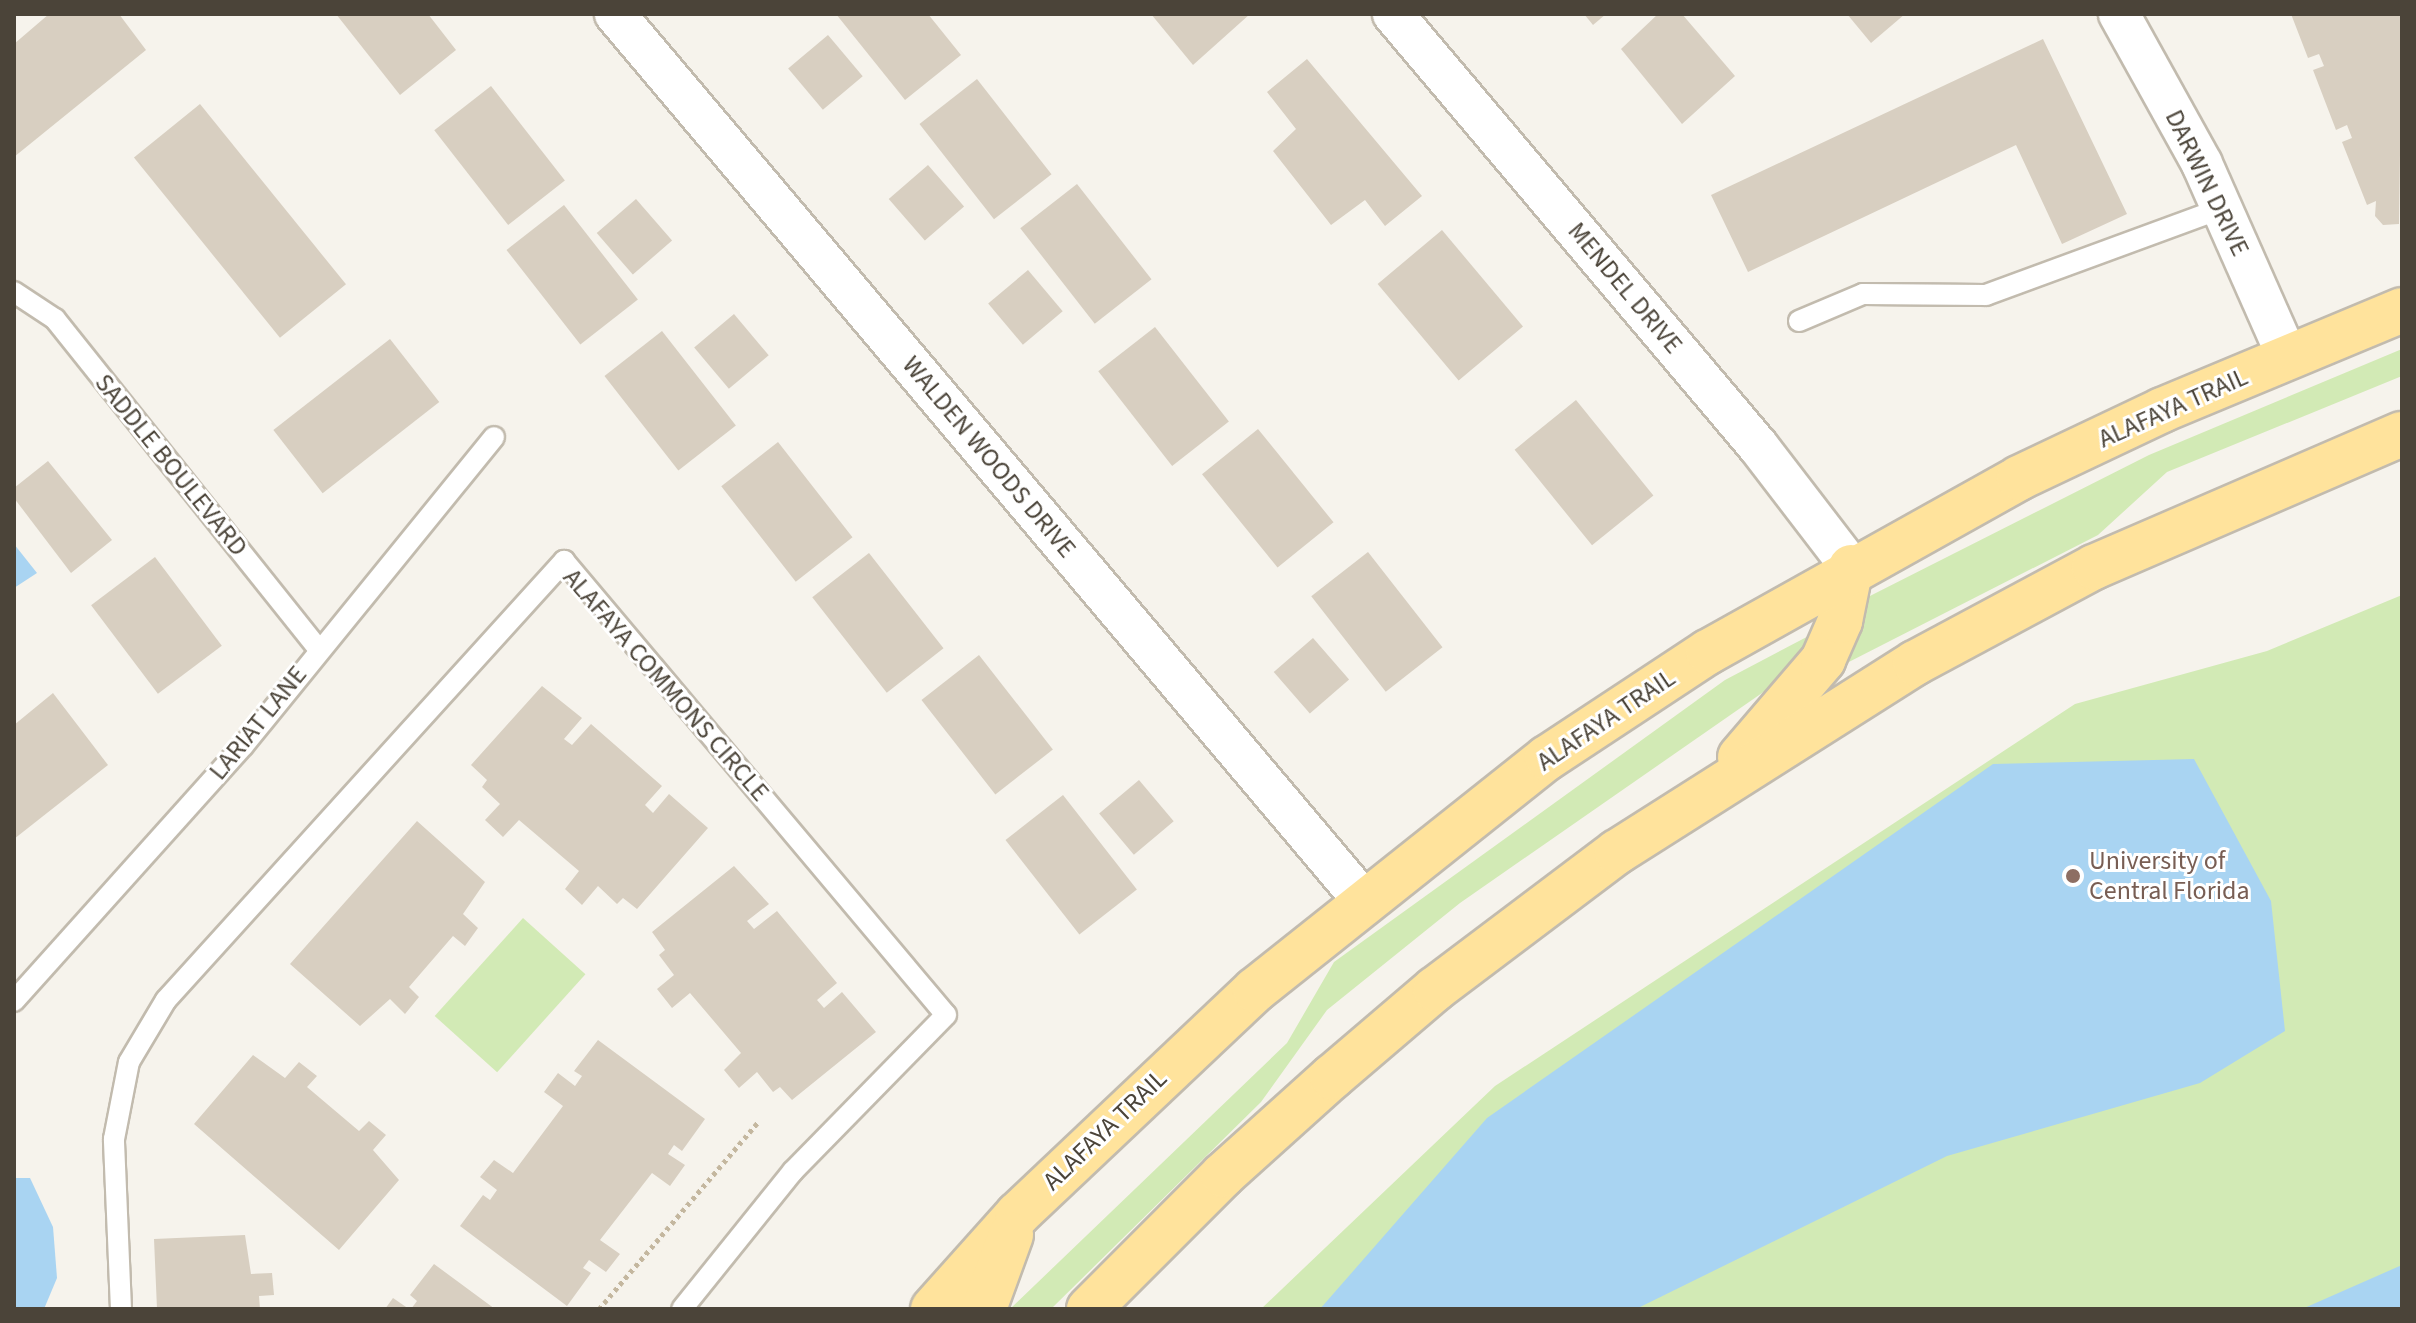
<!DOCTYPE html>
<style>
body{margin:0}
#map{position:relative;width:2416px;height:1323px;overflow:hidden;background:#f6f3ec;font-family:"Source Sans 3",sans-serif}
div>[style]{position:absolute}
.green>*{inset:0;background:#d2eab5;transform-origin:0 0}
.water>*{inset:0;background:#a9d4f2}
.building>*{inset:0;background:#d8cfc1;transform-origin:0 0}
.path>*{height:5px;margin-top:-2.5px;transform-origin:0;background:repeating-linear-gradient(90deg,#c4b79f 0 4px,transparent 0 8px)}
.roads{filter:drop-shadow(2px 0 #c2bbae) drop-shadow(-2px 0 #c2bbae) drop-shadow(0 2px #c2bbae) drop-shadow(0 -2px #c2bbae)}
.lane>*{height:20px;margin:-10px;padding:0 10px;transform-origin:10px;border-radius:10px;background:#fff}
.street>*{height:40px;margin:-20px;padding:0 20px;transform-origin:20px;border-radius:20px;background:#fff}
.primary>*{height:44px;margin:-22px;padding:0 22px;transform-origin:22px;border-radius:22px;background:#ffe39c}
.dots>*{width:22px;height:22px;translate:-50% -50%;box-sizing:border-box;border:4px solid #fff;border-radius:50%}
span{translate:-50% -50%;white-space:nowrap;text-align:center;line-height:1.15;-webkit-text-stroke:6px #fff;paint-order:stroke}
.street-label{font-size:26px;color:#4b4439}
.education-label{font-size:26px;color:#785e54}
.left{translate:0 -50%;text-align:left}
.frame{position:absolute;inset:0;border:16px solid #4b4439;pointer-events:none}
</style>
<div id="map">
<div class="green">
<i style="clip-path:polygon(2402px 349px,2402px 376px,2167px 472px,2098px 535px,1841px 666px,1860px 601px,2149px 455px)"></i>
<i style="clip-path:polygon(2402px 595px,2402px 1309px,1261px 1309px,1495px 1086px,2075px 704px,2267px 651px)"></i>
<i style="clip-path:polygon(1820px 630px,1785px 677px,1460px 903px,1327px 1010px,1261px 1102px,1051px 1309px,1010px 1309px,1287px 1043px,1334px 962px,1725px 680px)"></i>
<i style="left:523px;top:918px;width:84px;height:132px;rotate:42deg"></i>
</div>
<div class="water">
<i style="clip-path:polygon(14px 544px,37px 573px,14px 588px)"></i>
<i style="clip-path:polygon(2194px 759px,2271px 901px,2285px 1031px,2200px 1083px,1947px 1156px,1636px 1309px,1320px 1309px,1487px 1118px,1993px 764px)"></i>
<i style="clip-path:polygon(14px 1178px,30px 1178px,53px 1227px,57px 1278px,44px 1309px,14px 1309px)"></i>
<i style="clip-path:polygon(2402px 1265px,2402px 1309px,2302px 1309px)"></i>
</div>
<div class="building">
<i style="clip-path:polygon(49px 14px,119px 14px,146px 50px,14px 157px,14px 44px)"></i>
<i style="clip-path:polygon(336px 14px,428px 14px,456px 50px,400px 95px)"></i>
<i style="clip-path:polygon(836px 14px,928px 14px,961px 55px,905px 100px)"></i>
<i style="clip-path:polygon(1151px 14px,1250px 14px,1193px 65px)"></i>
<i style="clip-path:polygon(1584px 14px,1606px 14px,1593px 25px)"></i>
<i style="clip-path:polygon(1658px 14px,1682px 14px,1735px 76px,1682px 124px,1621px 49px)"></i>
<i style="clip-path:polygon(1847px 14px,1905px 14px,1871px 43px)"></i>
<i style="clip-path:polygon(2291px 14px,2402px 14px,2399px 224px,2383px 225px,2375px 216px,2376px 201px,2367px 205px,2342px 142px,2352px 138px,2347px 125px,2336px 130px,2313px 70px,2324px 66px,2319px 54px,2308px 58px)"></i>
<i style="left:828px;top:35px;width:54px;height:52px;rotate:50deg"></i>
<i style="clip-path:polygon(2043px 39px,2127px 214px,2062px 244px,2016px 145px,1748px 272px,1711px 195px)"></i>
<i style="clip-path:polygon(1307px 59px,1422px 196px,1385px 226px,1365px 200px,1331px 225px,1273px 151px,1296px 129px,1267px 92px)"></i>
<i style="left:977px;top:79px;width:121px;height:73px;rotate:52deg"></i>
<i style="left:491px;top:86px;width:120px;height:72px;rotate:52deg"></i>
<i style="left:200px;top:104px;width:232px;height:85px;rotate:51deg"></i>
<i style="left:928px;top:165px;width:55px;height:52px;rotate:49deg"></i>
<i style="left:1077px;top:184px;width:121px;height:72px;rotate:52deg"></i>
<i style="left:636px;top:199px;width:55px;height:52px;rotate:49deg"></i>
<i style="left:564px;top:205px;width:120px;height:73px;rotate:52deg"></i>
<i style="left:1442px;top:230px;width:126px;height:84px;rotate:50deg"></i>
<i style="left:1028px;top:270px;width:54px;height:52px;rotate:50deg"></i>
<i style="left:734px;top:314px;width:54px;height:52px;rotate:50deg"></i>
<i style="left:1155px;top:327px;width:120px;height:72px;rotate:52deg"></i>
<i style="left:662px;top:331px;width:120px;height:73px;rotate:52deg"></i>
<i style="left:390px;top:339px;width:80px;height:148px;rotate:52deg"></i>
<i style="left:1576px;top:400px;width:123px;height:79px;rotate:51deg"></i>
<i style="left:1258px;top:429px;width:120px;height:72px;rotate:51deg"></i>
<i style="left:778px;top:442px;width:121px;height:72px;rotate:52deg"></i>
<i style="clip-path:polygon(48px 461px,112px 540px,71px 573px,14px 498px,14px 488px)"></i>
<i style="left:1368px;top:552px;width:121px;height:72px;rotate:52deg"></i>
<i style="left:869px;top:553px;width:121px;height:72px;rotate:52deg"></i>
<i style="left:155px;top:557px;width:111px;height:80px;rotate:53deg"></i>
<i style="left:1313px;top:638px;width:55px;height:52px;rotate:49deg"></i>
<i style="left:979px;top:655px;width:120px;height:73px;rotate:52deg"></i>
<i style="clip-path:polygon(542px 686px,582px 718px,564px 739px,572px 745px,591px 724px,662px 786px,645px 805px,653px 813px,669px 794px,708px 828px,637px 909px,623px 898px,617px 904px,598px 886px,582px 905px,565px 889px,579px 871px,519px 820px,503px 837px,485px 820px,500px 804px,482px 787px,487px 780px,471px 765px)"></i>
<i style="clip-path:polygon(53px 693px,108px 765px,14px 839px,14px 725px)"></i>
<i style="left:1139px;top:780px;width:54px;height:52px;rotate:50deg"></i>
<i style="left:1063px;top:795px;width:120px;height:73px;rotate:52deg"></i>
<i style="clip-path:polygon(417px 821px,485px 882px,463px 914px,478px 928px,465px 946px,453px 936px,409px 987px,419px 997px,405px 1014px,390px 999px,360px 1026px,290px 964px)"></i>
<i style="clip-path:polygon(734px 866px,769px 904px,747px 921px,754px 929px,777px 911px,837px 983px,817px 1000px,824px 1008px,842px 992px,876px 1032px,792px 1100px,780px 1087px,773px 1092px,757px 1072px,739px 1088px,724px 1070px,741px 1053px,690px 993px,672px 1008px,657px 989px,674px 975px,659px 955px,665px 950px,652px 932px)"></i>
<i style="clip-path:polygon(598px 1040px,705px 1119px,682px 1151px,674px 1145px,668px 1154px,685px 1165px,670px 1186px,652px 1173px,600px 1240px,620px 1254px,606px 1272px,589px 1260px,583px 1268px,591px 1273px,567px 1306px,460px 1226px,483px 1195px,490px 1200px,497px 1190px,480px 1177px,494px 1160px,513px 1173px,563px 1106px,544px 1092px,558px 1073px,575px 1086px,582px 1076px,574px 1071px)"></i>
<i style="clip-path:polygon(253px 1055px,285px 1078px,299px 1062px,317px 1076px,307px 1087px,359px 1131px,369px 1121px,386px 1135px,373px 1150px,399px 1180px,339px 1250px,194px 1124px)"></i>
<i style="clip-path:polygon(245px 1235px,251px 1274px,272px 1273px,274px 1295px,259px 1296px,260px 1309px,157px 1309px,154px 1239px)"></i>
<i style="clip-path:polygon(434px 1264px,495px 1309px,411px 1309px,417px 1301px,410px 1295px)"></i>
<i style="clip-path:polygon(393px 1298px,409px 1309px,385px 1309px)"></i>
</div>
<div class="path">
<i style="left:599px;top:1309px;width:247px;rotate:-49.6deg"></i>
</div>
<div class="roads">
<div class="lane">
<i style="left:14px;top:292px;width:49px;rotate:33.4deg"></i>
<i style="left:55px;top:319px;width:422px;rotate:51.4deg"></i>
<i style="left:1799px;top:321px;width:69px;rotate:-22.9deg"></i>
<i style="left:1863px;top:294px;width:123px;rotate:0.5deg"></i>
<i style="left:1986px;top:295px;width:252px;rotate:-20.2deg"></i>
<i style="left:14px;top:1001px;width:343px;rotate:-48.1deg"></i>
<i style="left:243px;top:746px;width:398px;rotate:-50.9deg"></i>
<i style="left:121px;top:1309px;width:170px;rotate:-92.4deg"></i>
<i style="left:114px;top:1139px;width:78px;rotate:-79deg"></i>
<i style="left:129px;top:1062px;width:72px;rotate:-59.2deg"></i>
<i style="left:166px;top:1000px;width:593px;rotate:-47.8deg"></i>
<i style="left:564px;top:561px;width:593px;rotate:49.92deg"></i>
<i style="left:946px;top:1015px;width:219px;rotate:134.4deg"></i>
<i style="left:793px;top:1171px;width:177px;rotate:128.8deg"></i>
</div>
<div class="street">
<i style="left:615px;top:14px;width:1160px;rotate:49.83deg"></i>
<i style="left:1393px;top:14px;width:566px;rotate:49.81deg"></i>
<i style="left:1758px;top:446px;width:153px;rotate:52.5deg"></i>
<i style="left:2119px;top:14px;width:171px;rotate:61deg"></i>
<i style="left:2202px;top:164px;width:210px;rotate:66.1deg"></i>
</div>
<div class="primary">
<i style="left:1740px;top:757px;width:128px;rotate:-49.4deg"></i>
<i style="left:1823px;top:660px;width:43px;rotate:-66.4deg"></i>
<i style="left:1840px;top:621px;width:55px;rotate:-78.5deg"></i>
<i style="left:933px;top:1309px;width:127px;rotate:-48.2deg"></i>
<i style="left:1018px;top:1214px;width:326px;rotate:-43.4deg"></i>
<i style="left:1255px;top:990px;width:373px;rotate:-38.5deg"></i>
<i style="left:1547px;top:758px;width:193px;rotate:-33.4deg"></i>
<i style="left:1708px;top:652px;width:356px;rotate:-29.2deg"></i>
<i style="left:2019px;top:478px;width:158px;rotate:-25.4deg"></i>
<i style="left:2162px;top:410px;width:260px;rotate:-22.6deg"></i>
<i style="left:984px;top:1309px;width:79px;rotate:-70deg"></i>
<i style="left:1089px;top:1309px;width:190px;rotate:-45deg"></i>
<i style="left:1223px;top:1175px;width:147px;rotate:-42deg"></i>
<i style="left:1332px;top:1077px;width:135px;rotate:-40.5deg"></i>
<i style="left:1435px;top:989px;width:228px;rotate:-37deg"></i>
<i style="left:1617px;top:852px;width:353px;rotate:-32.4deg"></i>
<i style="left:1915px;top:663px;width:203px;rotate:-28.2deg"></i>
<i style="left:2094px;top:567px;width:335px;rotate:-23.4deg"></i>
</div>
</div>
<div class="dots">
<i style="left:2073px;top:876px;background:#8d6e63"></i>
</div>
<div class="street-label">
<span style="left:2207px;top:183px;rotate:64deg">DARWIN DRIVE</span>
<span style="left:1625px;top:288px;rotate:50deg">MENDEL DRIVE</span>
<span style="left:2173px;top:408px;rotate:-24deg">ALAFAYA TRAIL</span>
<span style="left:989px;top:457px;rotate:50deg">WALDEN WOODS DRIVE</span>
<span style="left:171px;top:465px;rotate:51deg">SADDLE BOULEVARD</span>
<span style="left:666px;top:685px;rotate:49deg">ALAFAYA COMMONS CIRCLE</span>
<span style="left:1606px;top:720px;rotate:-34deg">ALAFAYA TRAIL</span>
<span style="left:258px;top:723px;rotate:-51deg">LARIAT LANE</span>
<span style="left:1105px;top:1130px;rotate:-44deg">ALAFAYA TRAIL</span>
</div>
<div class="education-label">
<span class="left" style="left:2089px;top:876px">University of<br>Central Florida</span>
</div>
<div class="frame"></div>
</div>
